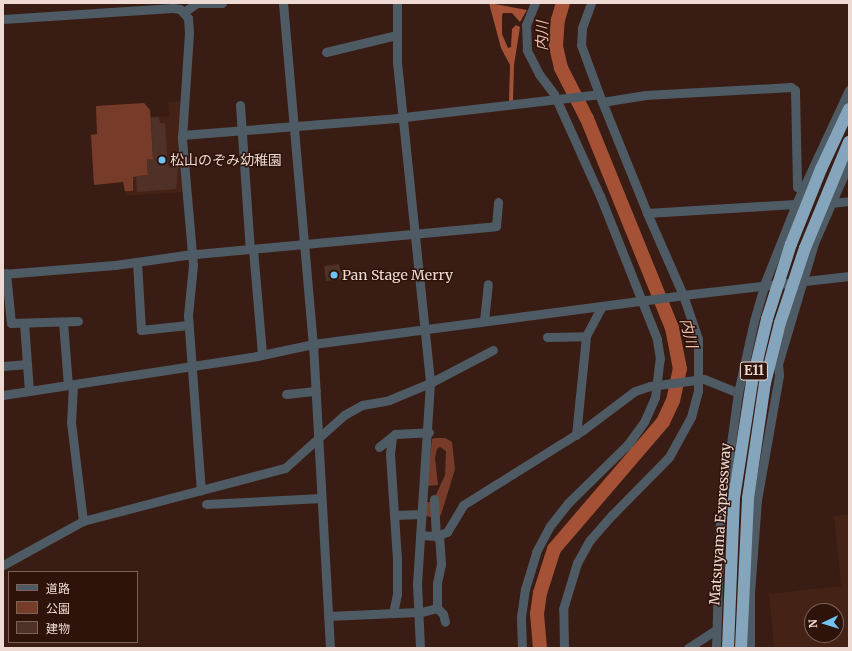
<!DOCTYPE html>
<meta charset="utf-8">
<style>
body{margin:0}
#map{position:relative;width:852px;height:651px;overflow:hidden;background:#391c13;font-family:Merriweather,"Noto Sans JP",serif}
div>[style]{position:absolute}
.built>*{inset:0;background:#452216}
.green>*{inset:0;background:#763c29}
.water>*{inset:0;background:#a55136}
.river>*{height:14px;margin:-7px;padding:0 7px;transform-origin:7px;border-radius:7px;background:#a55136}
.building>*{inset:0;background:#503127}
.minor>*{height:9px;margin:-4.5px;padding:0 4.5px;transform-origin:4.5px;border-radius:4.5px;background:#4e5b64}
.highway-bridge>*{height:12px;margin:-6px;padding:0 6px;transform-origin:6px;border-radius:6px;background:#84a5bb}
.dots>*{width:11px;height:11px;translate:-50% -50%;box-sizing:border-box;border:2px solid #2e130a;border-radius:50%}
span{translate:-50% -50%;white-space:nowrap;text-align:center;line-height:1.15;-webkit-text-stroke:3px #2e130a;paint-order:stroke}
.shield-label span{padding:1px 3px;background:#2e130a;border:1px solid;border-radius:3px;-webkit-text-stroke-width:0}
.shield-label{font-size:13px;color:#eedad3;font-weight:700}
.poi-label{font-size:14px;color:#eedad3}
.left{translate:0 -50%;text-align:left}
.street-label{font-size:14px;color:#eedad3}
.water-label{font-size:15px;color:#f1c1b2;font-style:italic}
.frame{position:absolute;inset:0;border:4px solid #eedad3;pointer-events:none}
.legend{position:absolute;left:8px;top:571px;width:130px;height:72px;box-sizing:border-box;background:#2e130a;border:1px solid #7b635a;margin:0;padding:5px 7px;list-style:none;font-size:12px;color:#eedad3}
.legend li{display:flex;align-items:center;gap:8px;height:20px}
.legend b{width:20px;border:1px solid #7b635a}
.north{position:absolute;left:804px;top:603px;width:40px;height:40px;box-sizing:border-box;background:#2e130a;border:1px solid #7b635a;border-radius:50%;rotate:266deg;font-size:11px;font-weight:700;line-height:16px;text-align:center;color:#eedad3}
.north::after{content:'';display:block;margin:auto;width:14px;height:18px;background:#70c2f4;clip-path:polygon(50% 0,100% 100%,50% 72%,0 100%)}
</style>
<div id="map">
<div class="built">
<i style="clip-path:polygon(181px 101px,184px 192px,126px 196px,123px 182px,94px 185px,91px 135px,97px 134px,96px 106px,144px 103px,150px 110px,151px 117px,169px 116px,168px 102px)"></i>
<i style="clip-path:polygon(evenodd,849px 514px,849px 648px,774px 648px,769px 594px,841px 586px,834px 516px,849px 514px,812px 611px,836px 611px,836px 635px,812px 635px,812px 611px)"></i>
</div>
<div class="green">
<i style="clip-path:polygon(144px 103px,150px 110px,151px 124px,153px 159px,147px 159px,148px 175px,133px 177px,133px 191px,125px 191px,123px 182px,94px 185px,91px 135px,97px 134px,96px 106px)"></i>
<i style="clip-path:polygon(435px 438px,445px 438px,452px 442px,455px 469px,441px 515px,429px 517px,425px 514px,426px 502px,431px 502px,435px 497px,445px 475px,446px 451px,440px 447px,437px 449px,435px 458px,438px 485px,427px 486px,432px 439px)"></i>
</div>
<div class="water">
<i style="clip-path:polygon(489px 3px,527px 10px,520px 22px,512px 13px,503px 13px,502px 16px,502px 34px,508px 48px,511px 47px,512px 29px,516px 25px,520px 27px,514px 65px,513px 101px,509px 102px,510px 65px,501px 48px)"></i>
</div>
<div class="river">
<i style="left:540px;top:648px;width:34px;rotate:-95deg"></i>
<i style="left:537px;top:614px;width:21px;rotate:-82deg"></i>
<i style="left:540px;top:593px;width:46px;rotate:-72.3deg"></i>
<i style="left:554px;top:549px;width:167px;rotate:-49.4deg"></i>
<i style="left:663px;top:422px;width:23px;rotate:-65deg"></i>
<i style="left:673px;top:401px;width:33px;rotate:-78deg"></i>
<i style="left:680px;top:369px;width:42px;rotate:-101deg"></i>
<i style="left:672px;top:328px;width:226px;rotate:-112.1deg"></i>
<i style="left:587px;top:119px;width:57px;rotate:-117deg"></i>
<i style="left:561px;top:68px;width:23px;rotate:-103deg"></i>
<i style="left:556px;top:46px;width:26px;rotate:-86deg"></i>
<i style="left:558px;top:20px;width:18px;rotate:-74deg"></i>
</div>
<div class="building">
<i style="clip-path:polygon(151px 117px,159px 117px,160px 123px,165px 123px,168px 167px,178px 167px,176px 189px,137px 192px,136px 176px,148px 175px,147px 159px,153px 159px)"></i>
<i style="clip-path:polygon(339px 264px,340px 271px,343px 271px,344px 279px,326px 281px,324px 266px)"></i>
</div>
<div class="minor">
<i style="left:283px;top:3px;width:342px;rotate:85deg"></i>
<i style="left:313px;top:344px;width:304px;rotate:86.8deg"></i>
<i style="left:397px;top:3px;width:59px;rotate:90deg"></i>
<i style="left:397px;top:62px;width:323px;rotate:84.1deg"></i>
<i style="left:430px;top:383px;width:201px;rotate:93.7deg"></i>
<i style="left:417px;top:584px;width:64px;rotate:87.3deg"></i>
<i style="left:591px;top:3px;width:27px;rotate:110deg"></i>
<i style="left:582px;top:28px;width:17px;rotate:93deg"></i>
<i style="left:581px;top:45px;width:52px;rotate:69.8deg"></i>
<i style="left:184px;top:12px;width:16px;rotate:-35deg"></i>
<i style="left:197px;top:3px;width:25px"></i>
<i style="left:3px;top:19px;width:170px;rotate:-3.7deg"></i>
<i style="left:173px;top:8px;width:7px;rotate:8deg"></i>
<i style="left:180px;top:9px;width:12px;rotate:48deg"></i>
<i style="left:188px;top:18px;width:15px;rotate:86deg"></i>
<i style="left:189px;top:33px;width:106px;rotate:93.8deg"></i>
<i style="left:182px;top:139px;width:126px;rotate:85deg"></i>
<i style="left:193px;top:265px;width:50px;rotate:95.7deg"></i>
<i style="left:188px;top:315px;width:176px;rotate:85.8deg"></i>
<i style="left:326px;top:52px;width:73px;rotate:-13.5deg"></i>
<i style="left:602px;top:102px;width:44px;rotate:-9.2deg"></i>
<i style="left:645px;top:95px;width:146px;rotate:-3.1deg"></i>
<i style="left:791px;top:87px;width:5px;rotate:37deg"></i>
<i style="left:795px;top:90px;width:97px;rotate:88.8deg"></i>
<i style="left:797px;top:187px;width:6px;rotate:31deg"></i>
<i style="left:240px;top:105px;width:145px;rotate:86.1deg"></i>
<i style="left:182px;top:135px;width:215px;rotate:-4.5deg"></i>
<i style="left:396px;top:118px;width:204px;rotate:-6.7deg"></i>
<i style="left:599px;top:94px;width:128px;rotate:68deg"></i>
<i style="left:647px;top:213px;width:149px;rotate:-3.5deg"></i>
<i style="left:831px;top:203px;width:18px;rotate:-6deg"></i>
<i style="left:253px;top:249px;width:106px;rotate:85.1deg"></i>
<i style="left:137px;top:262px;width:68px;rotate:86.6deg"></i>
<i style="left:141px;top:330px;width:47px;rotate:-6.1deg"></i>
<i style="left:6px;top:273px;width:50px;rotate:84.3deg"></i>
<i style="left:11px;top:323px;width:67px;rotate:-1.7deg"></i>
<i style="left:3px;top:274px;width:112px;rotate:-4.6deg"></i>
<i style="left:115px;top:265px;width:71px;rotate:-8.1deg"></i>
<i style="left:185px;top:255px;width:312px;rotate:-5.3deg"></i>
<i style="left:496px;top:226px;width:24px;rotate:-85deg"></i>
<i style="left:484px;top:321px;width:37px;rotate:-84deg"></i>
<i style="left:63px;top:322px;width:63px;rotate:85.5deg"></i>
<i style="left:24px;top:323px;width:68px;rotate:85.8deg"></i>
<i style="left:547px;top:337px;width:39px;rotate:-1deg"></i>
<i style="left:3px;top:366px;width:24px;rotate:-5deg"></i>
<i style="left:73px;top:385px;width:37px;rotate:93deg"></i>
<i style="left:71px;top:422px;width:100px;rotate:83.1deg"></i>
<i style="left:286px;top:394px;width:30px;rotate:-6deg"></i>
<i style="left:3px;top:395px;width:257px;rotate:-8.7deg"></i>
<i style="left:257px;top:356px;width:57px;rotate:-12.1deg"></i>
<i style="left:313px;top:344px;width:373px;rotate:-7.5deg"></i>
<i style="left:683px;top:295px;width:167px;rotate:-6.5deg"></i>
<i style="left:576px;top:435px;width:100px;rotate:-84.2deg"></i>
<i style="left:586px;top:336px;width:34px;rotate:-62deg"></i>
<i style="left:392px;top:437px;width:17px;rotate:97deg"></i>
<i style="left:390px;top:454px;width:105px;rotate:86.2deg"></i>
<i style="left:397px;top:559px;width:35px;rotate:90deg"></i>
<i style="left:397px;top:594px;width:19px;rotate:102deg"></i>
<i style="left:379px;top:447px;width:21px;rotate:-39deg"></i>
<i style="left:395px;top:434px;width:34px;rotate:-3deg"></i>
<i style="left:434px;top:499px;width:37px;rotate:87deg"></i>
<i style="left:206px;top:504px;width:115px;rotate:-3deg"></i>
<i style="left:394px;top:515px;width:28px;rotate:-2deg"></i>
<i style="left:420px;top:535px;width:16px;rotate:4deg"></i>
<i style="left:436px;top:536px;width:12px;rotate:-20deg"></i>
<i style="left:447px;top:532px;width:31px;rotate:-59deg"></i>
<i style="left:463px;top:505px;width:142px;rotate:-32deg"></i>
<i style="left:583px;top:430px;width:65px;rotate:-36.9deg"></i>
<i style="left:635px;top:391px;width:16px;rotate:-18deg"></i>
<i style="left:650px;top:386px;width:54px;rotate:-7.4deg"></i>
<i style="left:704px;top:379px;width:37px;rotate:22deg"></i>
<i style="left:439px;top:535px;width:29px;rotate:86deg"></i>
<i style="left:441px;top:564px;width:19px;rotate:102deg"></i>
<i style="left:437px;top:583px;width:25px;rotate:90deg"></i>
<i style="left:437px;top:608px;width:8px;rotate:45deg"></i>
<i style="left:443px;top:614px;width:8px;rotate:76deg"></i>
<i style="left:3px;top:565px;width:91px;rotate:-28.8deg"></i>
<i style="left:83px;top:521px;width:209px;rotate:-14.7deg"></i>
<i style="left:285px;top:468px;width:79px;rotate:-41.9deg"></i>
<i style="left:344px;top:415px;width:21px;rotate:-29deg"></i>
<i style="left:362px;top:405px;width:27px;rotate:-10deg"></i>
<i style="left:389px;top:400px;width:44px;rotate:-22.5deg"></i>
<i style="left:430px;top:383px;width:71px;rotate:-27.6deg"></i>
<i style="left:418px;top:613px;width:20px;rotate:-15deg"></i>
<i style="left:328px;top:616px;width:90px;rotate:-2.5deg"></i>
<i style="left:522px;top:648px;width:31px;rotate:-92deg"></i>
<i style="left:521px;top:617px;width:28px;rotate:-82deg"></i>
<i style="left:525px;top:589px;width:39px;rotate:-73deg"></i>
<i style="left:536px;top:552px;width:30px;rotate:-62deg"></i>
<i style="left:550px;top:526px;width:29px;rotate:-52deg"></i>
<i style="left:568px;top:503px;width:84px;rotate:-44.5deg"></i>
<i style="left:628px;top:444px;width:27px;rotate:-54deg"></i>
<i style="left:644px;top:422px;width:27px;rotate:-66deg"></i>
<i style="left:655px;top:397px;width:38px;rotate:-83deg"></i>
<i style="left:660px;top:359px;width:20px;rotate:-99deg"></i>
<i style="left:657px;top:339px;width:154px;rotate:-111.7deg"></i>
<i style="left:600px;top:196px;width:112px;rotate:-114.3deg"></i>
<i style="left:554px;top:94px;width:25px;rotate:-127deg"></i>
<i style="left:539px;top:74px;width:27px;rotate:-117deg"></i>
<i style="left:527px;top:50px;width:25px;rotate:-92deg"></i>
<i style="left:526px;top:25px;width:24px;rotate:-68deg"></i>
<i style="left:564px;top:648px;width:39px;rotate:-91deg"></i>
<i style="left:563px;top:609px;width:48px;rotate:-73.1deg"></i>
<i style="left:577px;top:563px;width:26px;rotate:-61deg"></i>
<i style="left:590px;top:540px;width:33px;rotate:-49deg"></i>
<i style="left:612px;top:515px;width:81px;rotate:-45.5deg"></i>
<i style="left:669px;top:457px;width:46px;rotate:-61.2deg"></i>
<i style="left:691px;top:417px;width:27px;rotate:-75deg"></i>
<i style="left:698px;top:391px;width:52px;rotate:-90deg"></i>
<i style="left:698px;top:339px;width:46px;rotate:-108.8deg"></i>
<i style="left:683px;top:295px;width:90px;rotate:-113.7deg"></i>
<i style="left:688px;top:648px;width:33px;rotate:-33deg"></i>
<i style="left:716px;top:648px;width:124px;rotate:-88.2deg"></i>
<i style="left:720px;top:524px;width:132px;rotate:-82.2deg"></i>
<i style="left:738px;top:393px;width:74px;rotate:-77.5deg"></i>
<i style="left:754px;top:321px;width:37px;rotate:-74deg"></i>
<i style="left:764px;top:285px;width:87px;rotate:-68.4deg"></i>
<i style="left:796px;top:204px;width:126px;rotate:-65.1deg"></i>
<i style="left:750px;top:648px;width:55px;rotate:-90deg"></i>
<i style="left:750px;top:593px;width:93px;rotate:-85.7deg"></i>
<i style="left:757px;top:500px;width:127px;rotate:-80deg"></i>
<i style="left:779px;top:375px;width:11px;rotate:-95deg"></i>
<i style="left:778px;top:364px;width:126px;rotate:-73.4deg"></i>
<i style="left:814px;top:243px;width:87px;rotate:-66.4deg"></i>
</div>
<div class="highway-bridge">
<i style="left:728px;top:648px;width:150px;rotate:-87.7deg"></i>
<i style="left:734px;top:498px;width:117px;rotate:-81.2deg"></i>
<i style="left:752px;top:382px;width:65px;rotate:-76.6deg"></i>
<i style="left:767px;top:319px;width:79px;rotate:-72.3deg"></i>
<i style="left:791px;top:244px;width:81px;rotate:-68.2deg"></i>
<i style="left:821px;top:169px;width:66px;rotate:-65deg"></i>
<i style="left:741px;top:648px;width:150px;rotate:-87.3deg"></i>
<i style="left:748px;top:498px;width:116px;rotate:-81.6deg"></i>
<i style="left:765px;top:383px;width:62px;rotate:-76deg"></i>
<i style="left:780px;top:323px;width:79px;rotate:-71.6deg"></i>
<i style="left:805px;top:248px;width:115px;rotate:-67.5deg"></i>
</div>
<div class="dots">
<i style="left:162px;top:160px;background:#70c2f4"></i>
<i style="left:334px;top:275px;background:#70c2f4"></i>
</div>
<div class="shield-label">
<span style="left:754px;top:371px">E11</span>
</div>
<div class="poi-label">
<span class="left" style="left:170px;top:160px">松山のぞみ幼稚園</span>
<span class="left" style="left:342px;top:275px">Pan Stage Merry</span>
</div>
<div class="street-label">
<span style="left:720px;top:524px;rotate:-86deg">Matsuyama Expressway</span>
</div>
<div class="water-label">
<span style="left:542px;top:36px;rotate:-89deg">内川</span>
<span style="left:689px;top:333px;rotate:76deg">内川</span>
</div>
<div class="frame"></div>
<ul class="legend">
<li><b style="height:5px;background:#4e5b64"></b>道路</li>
<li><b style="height:11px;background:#763c29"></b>公園</li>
<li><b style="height:11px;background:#503127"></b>建物</li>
</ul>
<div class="north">N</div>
</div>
